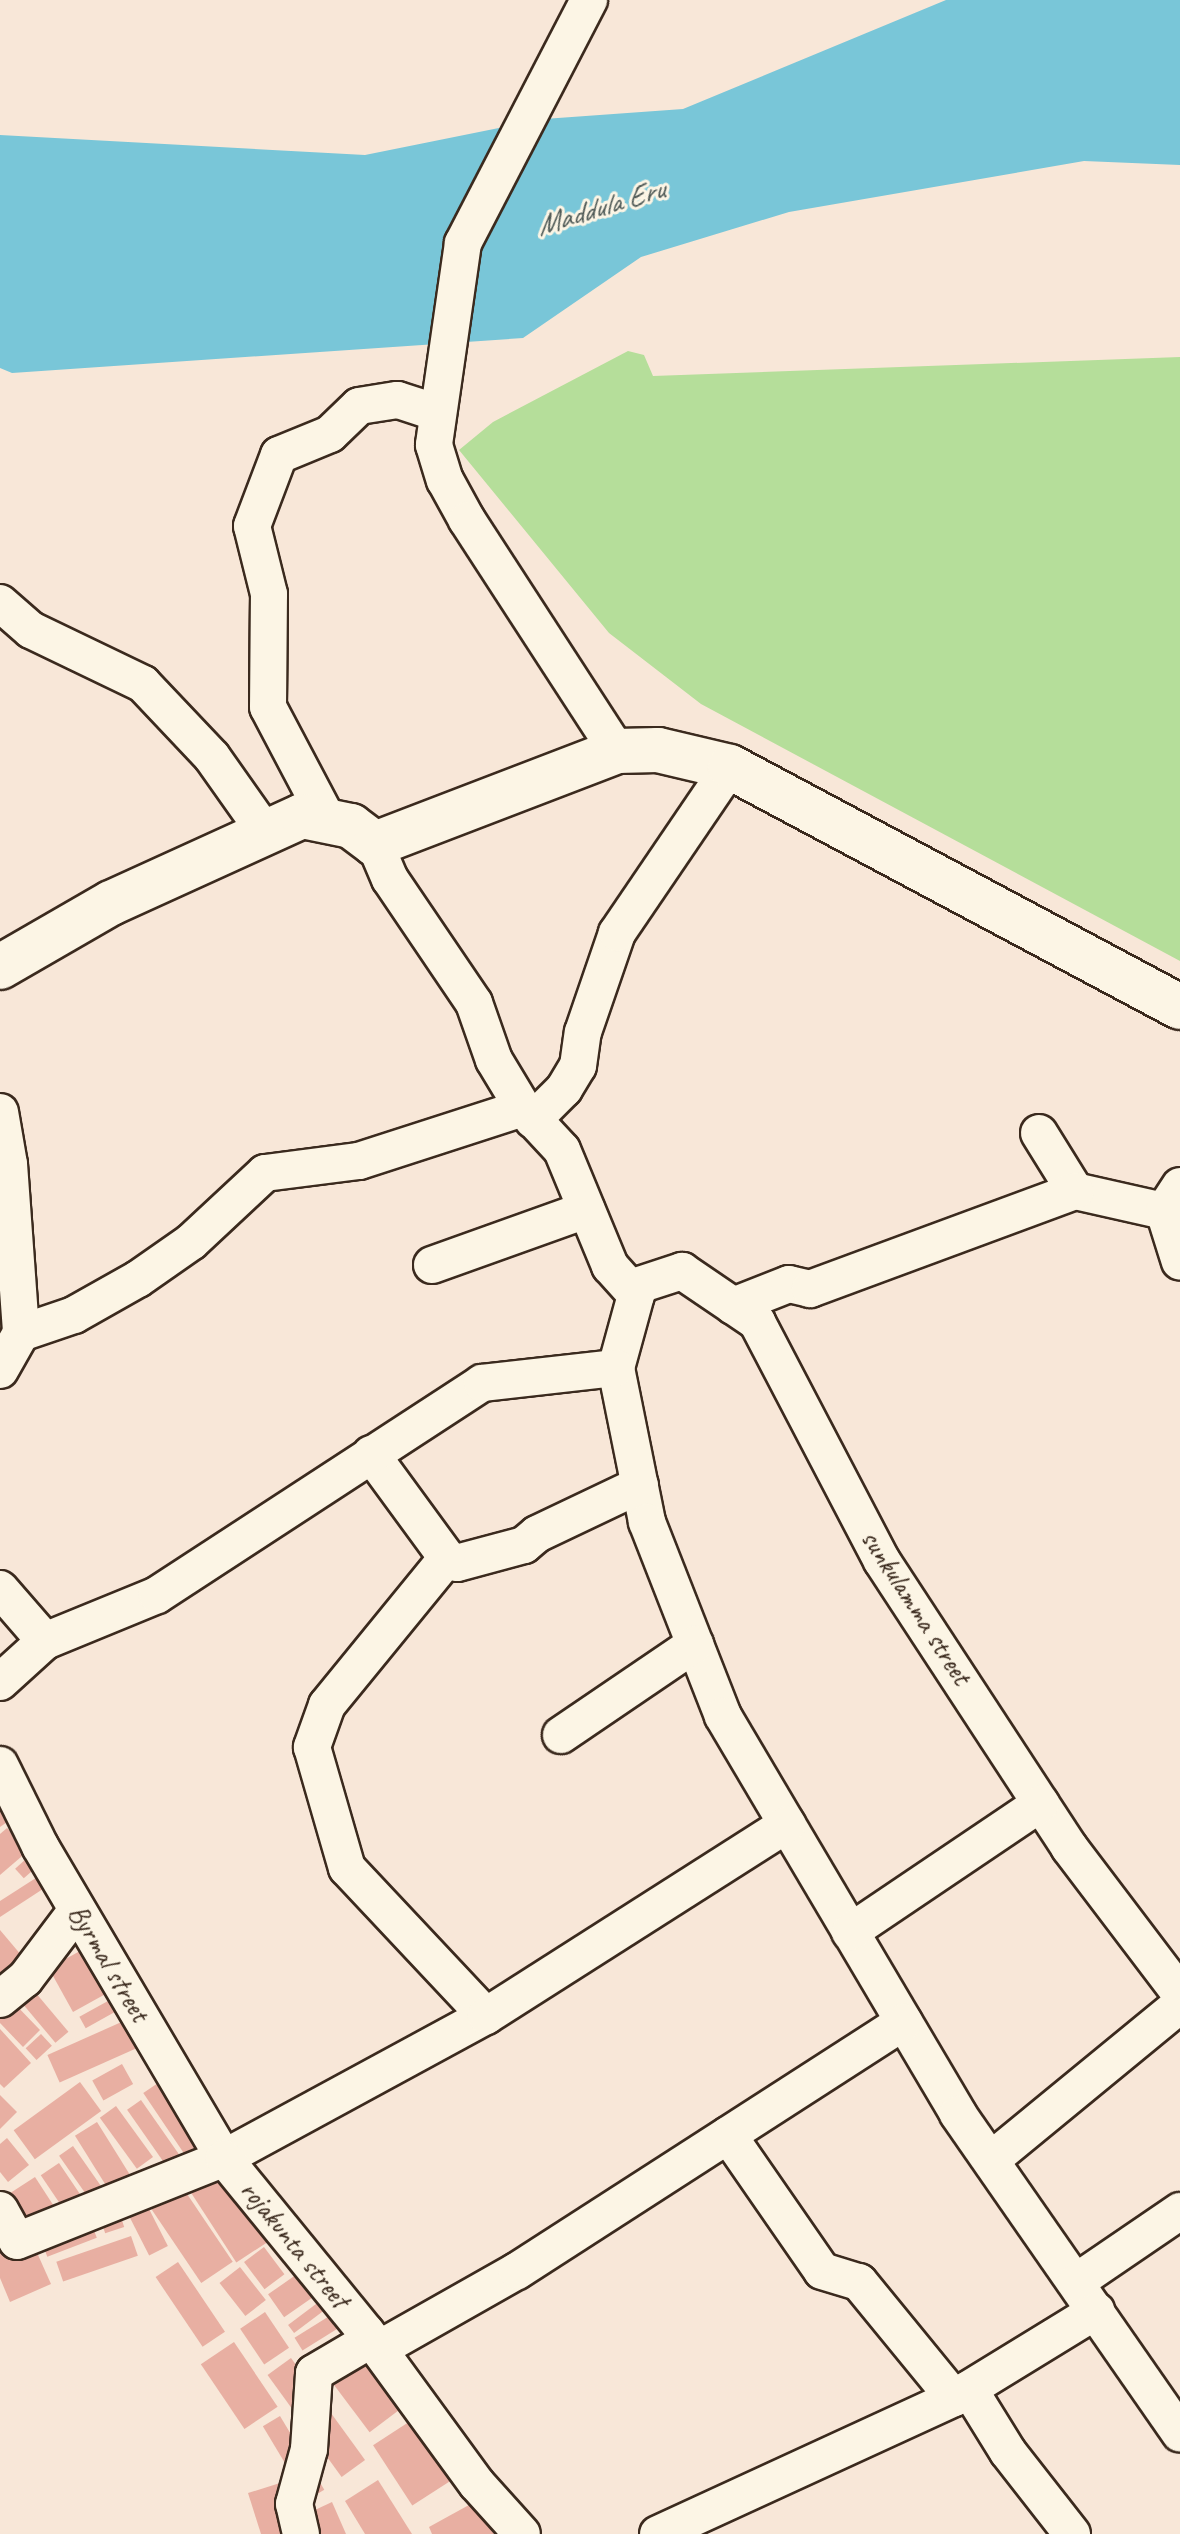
<!DOCTYPE html>
<style>
body{margin:0}
#map{position:relative;width:1180px;height:2534px;overflow:hidden;background:#f8e7d8;font-family:Caveat,sans-serif}
div>[style]{position:absolute}
.green>*{inset:0;background:#b5de9a}
.water>*{inset:0;background:#79c6d8}
.building>*{inset:0;background:#e8afa2;transform-origin:0 0}
.roads{filter:drop-shadow(2px 0 #3b2a1e) drop-shadow(-2px 0 #3b2a1e) drop-shadow(0 2px #3b2a1e) drop-shadow(0 -2px #3b2a1e)}
.minor>*{height:36px;margin:-18px;padding:0 18px;transform-origin:18px;border-radius:18px;background:#fcf5e5}
.major>*{height:44px;margin:-22px;padding:0 22px;transform-origin:22px;border-radius:22px;background:#fcf5e5}
span{translate:-50% -50%;white-space:nowrap;text-align:center;line-height:1.15;-webkit-text-stroke:6px #fcf5e5;paint-order:stroke}
.street-label{font-size:28px;color:#3b2a1e}
.water-label{font-size:30px;color:#4e5956;font-style:italic}
</style>
<div id="map">
<div class="green">
<i style="clip-path:polygon(628px 351px,644px 355px,653px 376px,1180px 357px,1180px 961px,701px 704px,609px 633px,459px 450px,493px 422px)"></i>
</div>
<div class="water">
<i style="clip-path:polygon(946px 0,1180px 0,1180px 165px,1084px 161px,789px 212px,641px 257px,523px 338px,12px 373px,0 368px,0 135px,365px 155px,544px 119px,683px 109px)"></i>
</div>
<div class="building">
<i style="clip-path:polygon(0 1807px,10px 1820px,0 1827px)"></i>
<i style="clip-path:polygon(7px 1828px,28px 1851px,0 1875px,0 1834px)"></i>
<i style="left:27px;top:1858px;width:13px;height:16px;rotate:48deg"></i>
<i style="clip-path:polygon(39px 1876px,46px 1887px,0 1917px,0 1901px)"></i>
<i style="clip-path:polygon(0 1930px,27px 1962px,0 1984px)"></i>
<i style="left:89px;top:1946px;width:50px;height:46px;rotate:61deg"></i>
<i style="left:35px;top:1992px;width:52px;height:17px;rotate:50deg"></i>
<i style="left:117px;top:1996px;width:13px;height:43px;rotate:61deg"></i>
<i style="clip-path:polygon(11px 2000px,40px 2030px,23px 2047px,0 2023px,0 2011px)"></i>
<i style="left:126px;top:2020px;width:30px;height:86px;rotate:66deg"></i>
<i style="clip-path:polygon(0 2029px,31px 2063px,4px 2088px,0 2084px)"></i>
<i style="left:41px;top:2034px;width:16px;height:21px;rotate:47deg"></i>
<i style="left:122px;top:2064px;width:23px;height:34px;rotate:61deg"></i>
<i style="left:164px;top:2079px;width:88px;height:25px;rotate:56deg"></i>
<i style="left:80px;top:2082px;width:36px;height:82px;rotate:54deg"></i>
<i style="clip-path:polygon(0 2095px,17px 2112px,0 2129px)"></i>
<i style="left:141px;top:2100px;width:78px;height:17px;rotate:55deg"></i>
<i style="left:116px;top:2106px;width:63px;height:20px;rotate:54deg"></i>
<i style="left:97px;top:2122px;width:71px;height:26px;rotate:58deg"></i>
<i style="clip-path:polygon(7px 2138px,29px 2165px,8px 2182px,0 2172px,0 2144px)"></i>
<i style="left:73px;top:2146px;width:57px;height:17px;rotate:55deg"></i>
<i style="left:59px;top:2163px;width:48px;height:22px;rotate:56deg"></i>
<i style="left:225px;top:2166px;width:87px;height:43px;rotate:57deg"></i>
<i style="left:35px;top:2177px;width:43px;height:41px;rotate:57deg"></i>
<i style="left:183px;top:2188px;width:89px;height:38px;rotate:56deg"></i>
<i style="left:147px;top:2205px;width:46px;height:21px;rotate:63deg"></i>
<i style="left:118px;top:2208px;width:20px;height:20px;rotate:72deg"></i>
<i style="left:90px;top:2220px;width:19px;height:53px;rotate:69deg"></i>
<i style="left:131px;top:2236px;width:21px;height:79px;rotate:71deg"></i>
<i style="clip-path:polygon(30px 2237px,51px 2284px,10px 2302px,0 2278px,0 2250px)"></i>
<i style="left:264px;top:2247px;width:34px;height:25px;rotate:53deg"></i>
<i style="left:178px;top:2262px;width:84px;height:27px;rotate:56deg"></i>
<i style="left:240px;top:2267px;width:42px;height:26px;rotate:52deg"></i>
<i style="left:300px;top:2272px;width:28px;height:39px;rotate:55deg"></i>
<i style="left:320px;top:2301px;width:10px;height:40px;rotate:53deg"></i>
<i style="left:265px;top:2312px;width:43px;height:30px;rotate:56deg"></i>
<i style="left:331px;top:2315px;width:15px;height:43px;rotate:58deg"></i>
<i style="left:234px;top:2342px;width:78px;height:40px;rotate:56deg"></i>
<i style="left:359px;top:2345px;width:76px;height:44px;rotate:53deg"></i>
<i style="left:291px;top:2358px;width:126px;height:29px;rotate:54deg"></i>
<i style="left:280px;top:2416px;width:86px;height:20px;rotate:59deg"></i>
<i style="left:415px;top:2418px;width:72px;height:50px;rotate:57deg"></i>
<i style="clip-path:polygon(378px 2480px,412px 2534px,365px 2534px,345px 2501px)"></i>
<i style="clip-path:polygon(280px 2483px,296px 2534px,261px 2534px,248px 2493px)"></i>
<i style="clip-path:polygon(478px 2500px,496px 2534px,432px 2534px,429px 2527px)"></i>
<i style="clip-path:polygon(332px 2502px,346px 2534px,308px 2534px,300px 2517px)"></i>
</div>
<div class="roads">
<div class="minor">
<i style="left:589px;top:0;width:274px;rotate:117.4deg"></i>
<i style="left:463px;top:243px;width:204px;rotate:98.2deg"></i>
<i style="left:434px;top:445px;width:37px;rotate:73deg"></i>
<i style="left:445px;top:480px;width:46px;rotate:61.2deg"></i>
<i style="left:467px;top:520px;width:275px;rotate:57deg"></i>
<i style="left:0;top:603px;width:41px;rotate:41.1deg"></i>
<i style="left:31px;top:630px;width:124px;rotate:25.7deg"></i>
<i style="left:143px;top:684px;width:100px;rotate:46.6deg"></i>
<i style="left:212px;top:757px;width:92px;rotate:54.8deg"></i>
<i style="left:326px;top:817px;width:124px;rotate:-117.8deg"></i>
<i style="left:268px;top:707px;width:113px;rotate:-89.5deg"></i>
<i style="left:269px;top:594px;width:70px;rotate:-104deg"></i>
<i style="left:252px;top:526px;width:76px;rotate:-69.2deg"></i>
<i style="left:279px;top:455px;width:55px;rotate:-22.4deg"></i>
<i style="left:330px;top:434px;width:40px;rotate:-44deg"></i>
<i style="left:359px;top:406px;width:39px;rotate:-9deg"></i>
<i style="left:398px;top:400px;width:40px;rotate:18deg"></i>
<i style="left:375px;top:844px;width:38px;rotate:67deg"></i>
<i style="left:390px;top:879px;width:150px;rotate:55.9deg"></i>
<i style="left:474px;top:1003px;width:60px;rotate:70.7deg"></i>
<i style="left:494px;top:1060px;width:56px;rotate:58.9deg"></i>
<i style="left:523px;top:1108px;width:57px;rotate:47.1deg"></i>
<i style="left:562px;top:1150px;width:126px;rotate:67.5deg"></i>
<i style="left:610px;top:1266px;width:39px;rotate:48deg"></i>
<i style="left:636px;top:1295px;width:76px;rotate:105.3deg"></i>
<i style="left:616px;top:1368px;width:157px;rotate:78.6deg"></i>
<i style="left:647px;top:1522px;width:208px;rotate:68.6deg"></i>
<i style="left:723px;top:1716px;width:462px;rotate:59.4deg"></i>
<i style="left:958px;top:2114px;width:389px;rotate:55.2deg"></i>
<i style="left:0;top:1112px;width:53px;rotate:80.2deg"></i>
<i style="left:9px;top:1164px;width:169px;rotate:85.9deg"></i>
<i style="left:533px;top:1120px;width:44px;rotate:-45deg"></i>
<i style="left:564px;top:1089px;width:27px;rotate:-59deg"></i>
<i style="left:578px;top:1066px;width:34px;rotate:-82deg"></i>
<i style="left:583px;top:1032px;width:105px;rotate:-71deg"></i>
<i style="left:617px;top:933px;width:201px;rotate:-55.8deg"></i>
<i style="left:1039px;top:1133px;width:68px;rotate:58.2deg"></i>
<i style="left:1075px;top:1191px;width:91px;rotate:12.7deg"></i>
<i style="left:1180px;top:1186px;width:30px;rotate:123deg"></i>
<i style="left:1164px;top:1211px;width:53px;rotate:72.6deg"></i>
<i style="left:432px;top:1265px;width:164px;rotate:-19.7deg"></i>
<i style="left:633px;top:1287px;width:52px;rotate:-18.1deg"></i>
<i style="left:682px;top:1271px;width:91px;rotate:34.2deg"></i>
<i style="left:757px;top:1322px;width:270px;rotate:62.4deg"></i>
<i style="left:882px;top:1561px;width:342px;rotate:56.8deg"></i>
<i style="left:1069px;top:1847px;width:183px;rotate:52.8deg"></i>
<i style="left:733px;top:1306px;width:60px;rotate:-21.4deg"></i>
<i style="left:789px;top:1284px;width:22px;rotate:13deg"></i>
<i style="left:810px;top:1289px;width:283px;rotate:-20.3deg"></i>
<i style="left:21px;top:1333px;width:56px;rotate:-18.8deg"></i>
<i style="left:74px;top:1315px;width:73px;rotate:-29.4deg"></i>
<i style="left:138px;top:1279px;width:65px;rotate:-34.9deg"></i>
<i style="left:191px;top:1242px;width:101px;rotate:-43deg"></i>
<i style="left:265px;top:1173px;width:95px;rotate:-7.3deg"></i>
<i style="left:359px;top:1161px;width:172px;rotate:-17.9deg"></i>
<i style="left:0;top:1370px;width:43px;rotate:-60.4deg"></i>
<i style="left:371px;top:1454px;width:129px;rotate:53.8deg"></i>
<i style="left:447px;top:1558px;width:11px;rotate:27deg"></i>
<i style="left:457px;top:1563px;width:69px;rotate:-15deg"></i>
<i style="left:524px;top:1545px;width:17px;rotate:-40deg"></i>
<i style="left:537px;top:1534px;width:114px;rotate:-25.4deg"></i>
<i style="left:447px;top:1558px;width:190px;rotate:129.2deg"></i>
<i style="left:327px;top:1705px;width:45px;rotate:109.7deg"></i>
<i style="left:312px;top:1747px;width:126px;rotate:73.9deg"></i>
<i style="left:347px;top:1868px;width:203px;rotate:46.8deg"></i>
<i style="left:0;top:1589px;width:69px;rotate:49.1deg"></i>
<i style="left:0;top:1682px;width:61px;rotate:-42.3deg"></i>
<i style="left:45px;top:1641px;width:121px;rotate:-22.3deg"></i>
<i style="left:157px;top:1595px;width:388px;rotate:-33.1deg"></i>
<i style="left:482px;top:1383px;width:135px;rotate:-6.4deg"></i>
<i style="left:561px;top:1735px;width:162px;rotate:-34.2deg"></i>
<i style="left:0;top:1765px;width:90px;rotate:63.7deg"></i>
<i style="left:40px;top:1846px;width:362px;rotate:59.5deg"></i>
<i style="left:224px;top:2158px;width:298px;rotate:-28.5deg"></i>
<i style="left:486px;top:2016px;width:357px;rotate:-32.5deg"></i>
<i style="left:850px;top:1932px;width:230px;rotate:-34deg"></i>
<i style="left:0;top:1999px;width:32px;rotate:-39deg"></i>
<i style="left:25px;top:1979px;width:86px;rotate:-53deg"></i>
<i style="left:728px;top:2135px;width:165px;rotate:55.3deg"></i>
<i style="left:822px;top:2271px;width:39px;rotate:17deg"></i>
<i style="left:859px;top:2282px;width:150px;rotate:50.7deg"></i>
<i style="left:954px;top:2398px;width:167px;rotate:-31.5deg"></i>
<i style="left:991px;top:2160px;width:244px;rotate:-39.4deg"></i>
<i style="left:0;top:2210px;width:35px;rotate:61deg"></i>
<i style="left:17px;top:2241px;width:223px;rotate:-21.8deg"></i>
<i style="left:224px;top:2158px;width:225px;rotate:50.8deg"></i>
<i style="left:366px;top:2332px;width:188px;rotate:53.9deg"></i>
<i style="left:477px;top:2484px;width:67px;rotate:48deg"></i>
<i style="left:1076px;top:2282px;width:126px;rotate:-34.3deg"></i>
<i style="left:379px;top:2349px;width:159px;rotate:-29.5deg"></i>
<i style="left:517px;top:2271px;width:460px;rotate:-32.8deg"></i>
<i style="left:969px;top:2389px;width:74px;rotate:58.2deg"></i>
<i style="left:1008px;top:2452px;width:104px;rotate:52deg"></i>
<i style="left:301px;top:2534px;width:31px;rotate:-103deg"></i>
<i style="left:294px;top:2504px;width:57px;rotate:-74.7deg"></i>
<i style="left:309px;top:2449px;width:76px;rotate:-86.2deg"></i>
<i style="left:314px;top:2373px;width:67px;rotate:-30.4deg"></i>
<i style="left:658px;top:2534px;width:326px;rotate:-24.7deg"></i>
</div>
<div class="major">
<i style="left:0;top:967px;width:128px;rotate:-30deg"></i>
<i style="left:111px;top:903px;width:210px;rotate:-24.5deg"></i>
<i style="left:302px;top:816px;width:50px;rotate:11.5deg"></i>
<i style="left:351px;top:826px;width:30px;rotate:37deg"></i>
<i style="left:375px;top:844px;width:259px;rotate:-21deg"></i>
<i style="left:617px;top:751px;width:41px;rotate:-1.4deg"></i>
<i style="left:658px;top:750px;width:74px;rotate:13.3deg"></i>
<i style="left:730px;top:767px;width:510px;rotate:28.07deg"></i>
</div>
</div>
<div class="street-label">
<span style="left:916px;top:1607px;rotate:57deg">sunkulamma street</span>
<span style="left:109px;top:1963px;rotate:59deg">Byrmal street</span>
<span style="left:295px;top:2244px;rotate:51deg">rojakunta street</span>
</div>
<div class="water-label">
<span style="left:600px;top:207px;rotate:-17deg">Maddula Eru</span>
</div>
</div>
